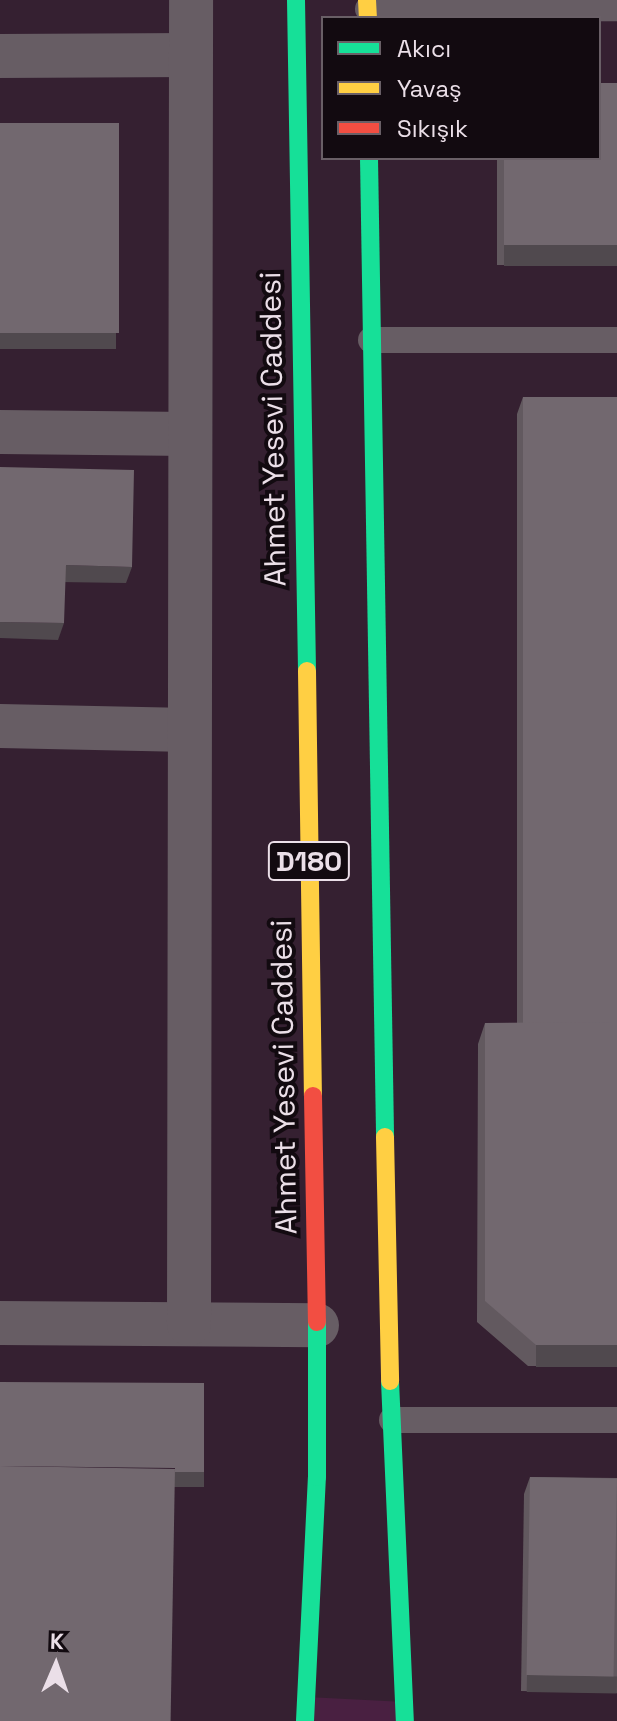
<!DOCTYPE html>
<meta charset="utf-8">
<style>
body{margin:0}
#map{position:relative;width:617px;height:1721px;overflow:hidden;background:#2a2128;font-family:"Space Grotesk",sans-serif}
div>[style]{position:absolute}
.built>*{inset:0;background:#352031}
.green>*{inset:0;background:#492041}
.lane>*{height:26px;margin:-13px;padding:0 13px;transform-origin:13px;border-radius:13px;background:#675d64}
.street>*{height:44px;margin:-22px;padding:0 22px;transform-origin:22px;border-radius:22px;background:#675d64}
.fast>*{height:18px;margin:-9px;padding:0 9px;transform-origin:9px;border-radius:9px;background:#16e098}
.slow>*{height:18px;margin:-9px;padding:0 9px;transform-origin:9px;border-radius:9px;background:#ffcf43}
.jam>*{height:18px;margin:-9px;padding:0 9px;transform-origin:9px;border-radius:9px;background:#f24e42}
.wall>*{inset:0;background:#62595f}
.shaded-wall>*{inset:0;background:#50494e;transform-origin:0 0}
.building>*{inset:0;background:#72686f;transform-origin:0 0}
span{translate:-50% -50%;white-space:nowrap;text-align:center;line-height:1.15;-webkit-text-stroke:8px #120a10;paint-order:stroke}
.shield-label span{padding:2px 6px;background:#120a10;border:2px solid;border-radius:6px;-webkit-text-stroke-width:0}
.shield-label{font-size:28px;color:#ebdfe8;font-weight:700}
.street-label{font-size:30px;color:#ebdfe8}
.legend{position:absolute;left:321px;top:16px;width:280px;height:144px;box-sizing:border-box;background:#120a10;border:2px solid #695f66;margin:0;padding:10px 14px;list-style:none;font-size:24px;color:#ebdfe8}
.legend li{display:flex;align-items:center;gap:16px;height:40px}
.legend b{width:40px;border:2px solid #695f66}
.north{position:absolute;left:16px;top:1625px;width:80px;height:80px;-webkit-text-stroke:6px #120a10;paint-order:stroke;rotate:2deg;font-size:22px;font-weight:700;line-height:32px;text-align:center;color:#ebdfe8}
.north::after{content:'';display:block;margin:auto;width:28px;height:36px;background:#ebdfe8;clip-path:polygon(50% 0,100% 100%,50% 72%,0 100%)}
</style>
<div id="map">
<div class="built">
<i style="clip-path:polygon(evenodd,0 0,617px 0,617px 1721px,0 1721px,0 0,323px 18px,599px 18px,599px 158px,323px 158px,323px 18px)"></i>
</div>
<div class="green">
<i style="clip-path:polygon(307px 1697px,405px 1702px,405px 1721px,305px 1721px)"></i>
</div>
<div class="lane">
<i style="left:368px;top:9px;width:249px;rotate:-0.2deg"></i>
<i style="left:371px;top:340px;width:246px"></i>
<i style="left:392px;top:1420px;width:225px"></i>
</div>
<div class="street">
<i style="left:0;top:56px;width:191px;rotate:-0.3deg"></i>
<i style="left:0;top:432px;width:190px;rotate:0.6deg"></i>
<i style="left:0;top:726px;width:189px;rotate:1.2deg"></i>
<i style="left:0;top:1323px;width:317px;rotate:0.4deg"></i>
<i style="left:189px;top:1324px;width:1324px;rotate:-89.91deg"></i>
</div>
<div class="fast">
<i style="left:296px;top:0;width:671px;rotate:89.06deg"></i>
<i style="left:369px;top:158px;width:979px;rotate:89.06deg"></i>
<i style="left:390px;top:1381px;width:340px;rotate:87.5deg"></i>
<i style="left:305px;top:1721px;width:244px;rotate:-87.2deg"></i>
<i style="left:317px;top:1477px;width:155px;rotate:-90deg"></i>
</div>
<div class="slow">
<i style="left:367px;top:0;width:18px;rotate:87deg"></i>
<i style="left:307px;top:671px;width:425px;rotate:89.2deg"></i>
<i style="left:385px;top:1137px;width:244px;rotate:88.8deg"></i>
</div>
<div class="jam">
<i style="left:313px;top:1096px;width:226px;rotate:89deg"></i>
</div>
<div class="wall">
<i style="clip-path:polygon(617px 83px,617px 264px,497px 265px,497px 158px,599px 158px)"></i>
<i style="clip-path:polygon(523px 397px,617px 1366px,528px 1366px,477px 1322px,478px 1044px,485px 1023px,517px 1023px,517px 414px)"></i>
<i style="clip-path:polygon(530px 1477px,617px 1478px,617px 1693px,521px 1691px,524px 1494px)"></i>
</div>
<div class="shaded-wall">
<i style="left:504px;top:245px;width:113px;height:21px"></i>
<i style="left:0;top:333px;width:116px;height:16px"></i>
<i style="clip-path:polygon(66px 565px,132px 567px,126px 583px,60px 582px)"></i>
<i style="clip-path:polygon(0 622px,64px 623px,58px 640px,0 638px)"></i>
<i style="left:536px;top:1345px;width:81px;height:22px"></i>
<i style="left:0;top:1471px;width:204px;height:16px"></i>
<i style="left:527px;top:1675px;width:90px;height:17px;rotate:1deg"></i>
</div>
<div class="building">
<i style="clip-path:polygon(599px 83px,617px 83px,617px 245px,504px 245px,504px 158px,599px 158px)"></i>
<i style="left:0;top:123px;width:119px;height:210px"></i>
<i style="left:523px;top:397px;width:94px;height:626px"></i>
<i style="clip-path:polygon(0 467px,134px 470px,132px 567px,66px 565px,64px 623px,0 622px)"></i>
<i style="clip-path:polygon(617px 1022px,617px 1345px,536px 1345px,485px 1301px,485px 1023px)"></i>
<i style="clip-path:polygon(0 1382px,204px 1383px,204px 1472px,175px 1472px,175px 1468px,0 1466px)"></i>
<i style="left:0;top:1466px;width:175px;height:255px;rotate:1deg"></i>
<i style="left:530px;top:1477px;width:87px;height:198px;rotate:1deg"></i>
</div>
<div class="shield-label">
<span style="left:309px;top:861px">D180</span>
</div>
<div class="street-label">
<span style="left:273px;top:429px;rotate:-91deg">Ahmet Yesevi Caddesi</span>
<span style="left:284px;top:1077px;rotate:-91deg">Ahmet Yesevi Caddesi</span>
</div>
<ul class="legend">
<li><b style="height:10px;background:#16e098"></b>Akıcı</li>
<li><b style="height:10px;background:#ffcf43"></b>Yavaş</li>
<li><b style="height:10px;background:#f24e42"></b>Sıkışık</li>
</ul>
<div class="north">K</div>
</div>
